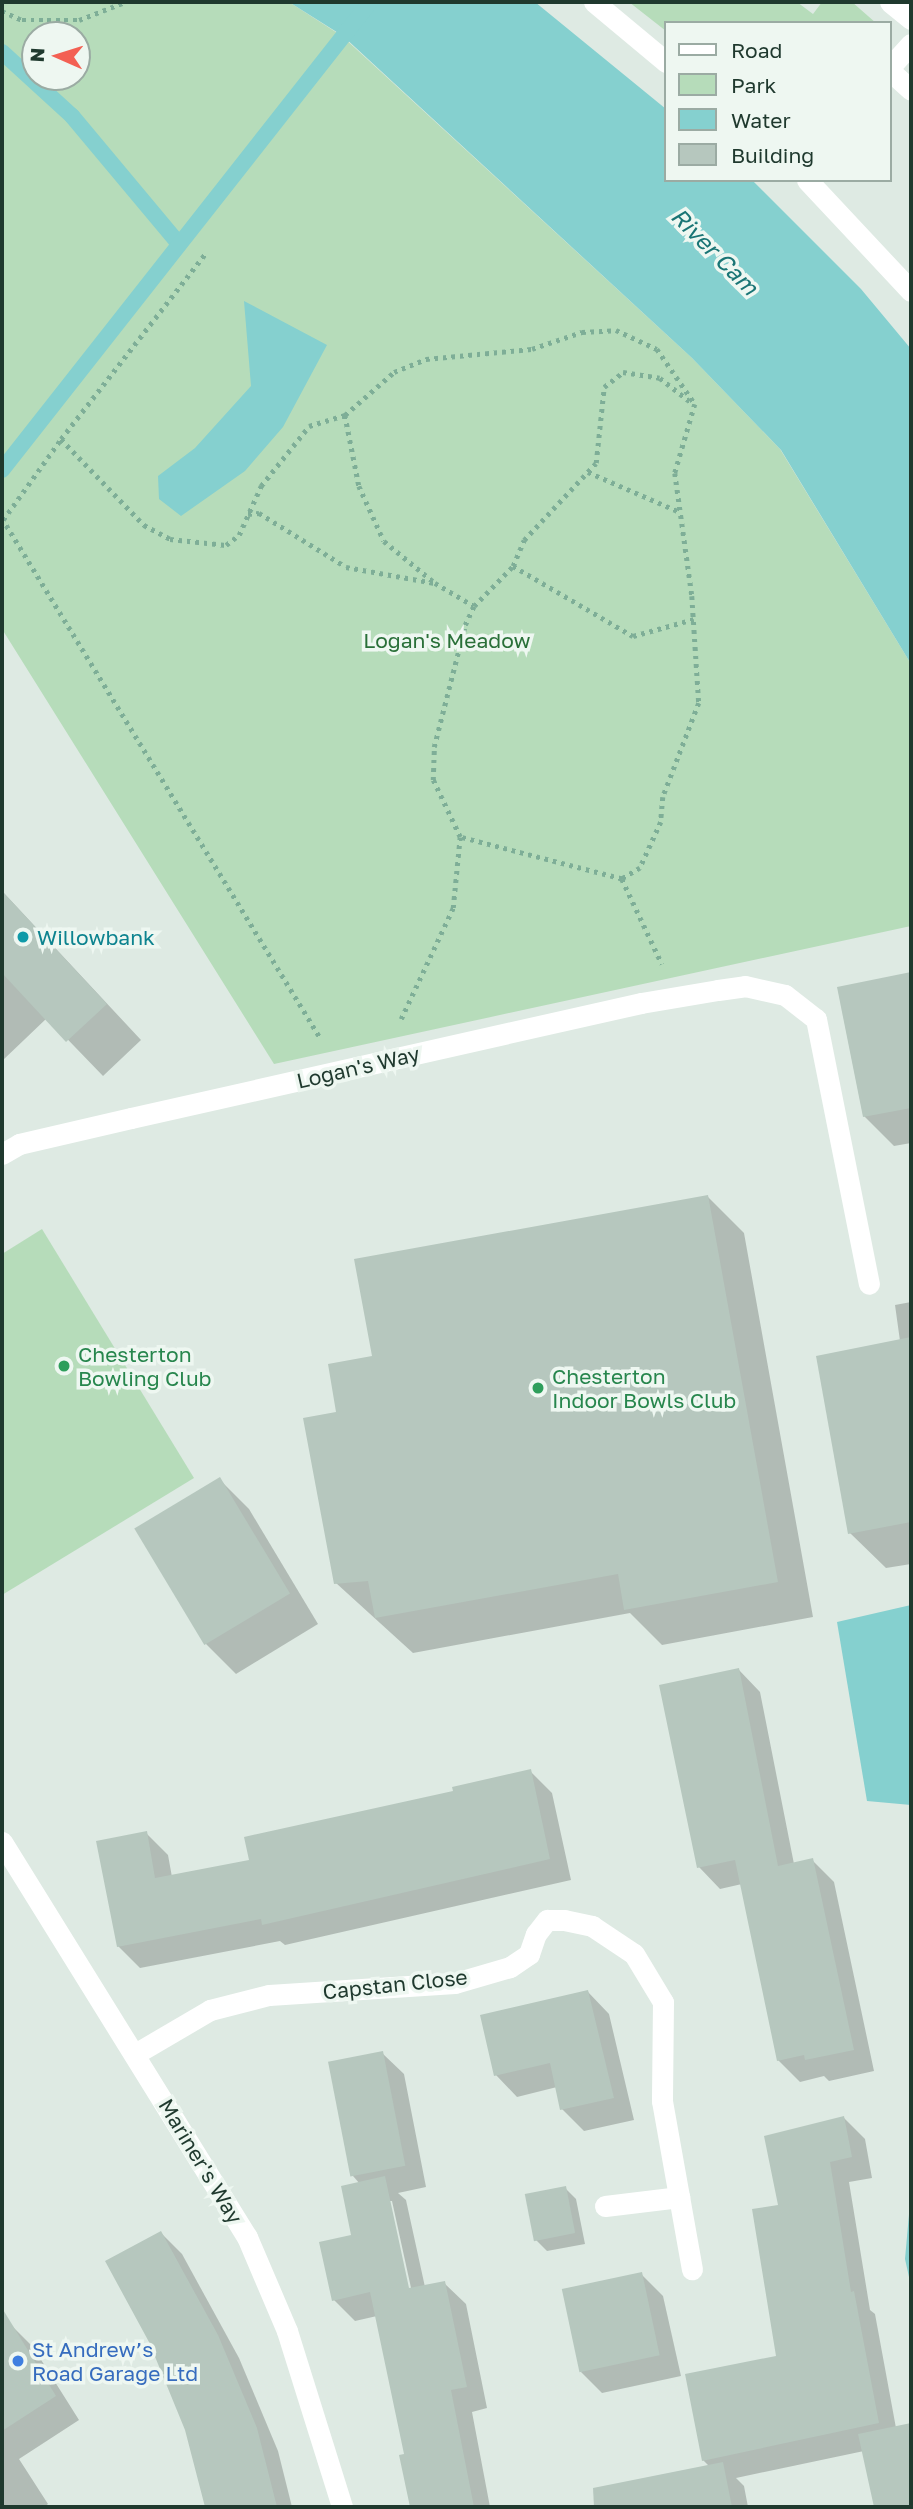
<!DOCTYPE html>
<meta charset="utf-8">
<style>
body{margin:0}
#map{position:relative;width:913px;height:2509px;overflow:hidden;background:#deeae3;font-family:"Golos Text",sans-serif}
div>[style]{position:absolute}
.green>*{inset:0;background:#b6dcba}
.water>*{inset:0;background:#85d0cf}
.shadow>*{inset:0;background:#0003}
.stream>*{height:16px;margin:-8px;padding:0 8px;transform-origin:8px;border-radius:8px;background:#85d0cf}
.building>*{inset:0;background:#b6c7be;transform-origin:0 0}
.path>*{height:4.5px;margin-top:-2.25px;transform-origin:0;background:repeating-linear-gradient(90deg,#7eae97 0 3.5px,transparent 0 8.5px)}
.lane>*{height:21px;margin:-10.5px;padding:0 10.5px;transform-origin:10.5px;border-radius:10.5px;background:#fff}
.street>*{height:21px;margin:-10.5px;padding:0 10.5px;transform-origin:10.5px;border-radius:10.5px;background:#fff}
.dots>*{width:19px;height:19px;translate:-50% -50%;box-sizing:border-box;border:4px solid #eef7f1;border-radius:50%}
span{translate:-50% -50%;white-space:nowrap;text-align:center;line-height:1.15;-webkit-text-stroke:7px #eef7f1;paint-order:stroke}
.park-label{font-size:21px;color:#2a7039}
.culture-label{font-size:21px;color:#0d838f}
.left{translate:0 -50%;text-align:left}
.street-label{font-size:21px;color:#1f392e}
.leisure-label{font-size:21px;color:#27864d}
.shop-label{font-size:21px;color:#366cbe}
.water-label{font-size:23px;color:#1a7575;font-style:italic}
.frame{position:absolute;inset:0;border:4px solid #1f392e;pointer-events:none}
.legend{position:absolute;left:664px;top:21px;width:228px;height:161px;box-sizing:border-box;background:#eef7f1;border:2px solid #9baba3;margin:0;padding:9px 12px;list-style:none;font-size:21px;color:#1f392e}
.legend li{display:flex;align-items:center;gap:14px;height:35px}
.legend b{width:35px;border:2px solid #9baba3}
.north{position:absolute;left:21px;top:21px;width:70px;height:70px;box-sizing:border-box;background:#eef7f1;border:2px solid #9baba3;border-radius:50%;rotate:273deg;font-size:19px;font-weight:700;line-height:28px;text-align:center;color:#1f392e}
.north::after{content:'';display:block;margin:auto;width:24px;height:32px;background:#f36053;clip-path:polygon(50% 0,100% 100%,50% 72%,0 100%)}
</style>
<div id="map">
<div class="green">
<i style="clip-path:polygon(evenodd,2px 2px,289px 2px,342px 36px,692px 358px,780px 449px,911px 664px,911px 926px,274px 1064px,2px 629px,2px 2px,35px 35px,77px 35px,77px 77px,35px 77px,35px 35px)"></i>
<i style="clip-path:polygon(629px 2px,797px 2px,813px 14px,822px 2px,852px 2px,876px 23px,666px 23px,666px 31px)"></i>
<i style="clip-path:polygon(42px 1229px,194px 1478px,2px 1595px,2px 1254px)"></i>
</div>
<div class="water">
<i style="clip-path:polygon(289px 2px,535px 2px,666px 109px,666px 180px,752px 180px,861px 289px,911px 349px,911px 664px,781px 450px,692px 358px,343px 36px)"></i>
<i style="clip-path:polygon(244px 301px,327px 345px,283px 427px,245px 471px,181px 516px,159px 499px,158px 476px,195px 448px,251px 386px)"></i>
<i style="clip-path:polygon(911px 1605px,911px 1805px,867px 1801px,837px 1622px)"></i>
<i style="clip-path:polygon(911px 2192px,911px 2286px,905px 2259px)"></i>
</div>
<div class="shadow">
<i style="clip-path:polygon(2px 891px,141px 1040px,103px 1076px,47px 1018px,2px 1061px)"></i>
<i style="clip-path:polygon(911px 974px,911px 1143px,894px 1146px,864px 1116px,839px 988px)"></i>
<i style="clip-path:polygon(708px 1197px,744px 1233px,813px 1617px,662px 1645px,630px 1613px,413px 1653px,336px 1583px,338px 1413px,374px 1357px)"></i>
<i style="clip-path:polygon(911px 1302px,911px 1564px,886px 1568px,850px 1533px,900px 1341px,895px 1305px)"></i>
<i style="clip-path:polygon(219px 1479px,249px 1509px,318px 1624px,236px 1674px,206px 1644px)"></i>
<i style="clip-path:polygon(739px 1670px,760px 1692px,794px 1864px,812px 1860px,834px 1882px,874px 2071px,829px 2081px,824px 2076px,800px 2082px,778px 2060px,742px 1884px,720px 1889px,699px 1867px)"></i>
<i style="clip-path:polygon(530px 1771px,552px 1793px,571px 1880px,285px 1945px,280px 1941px,140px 1968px,118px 1946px,146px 1833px,168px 1855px,172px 1877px,251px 1861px,455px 1793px)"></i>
<i style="clip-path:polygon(588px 1992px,609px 2014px,634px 2120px,584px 2131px,562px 2109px,557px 2087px,517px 2097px,496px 2075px)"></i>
<i style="clip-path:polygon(evenodd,382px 2053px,404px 2074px,426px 2187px,398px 2193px,406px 2200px,425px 2287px,444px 2283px,466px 2304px,487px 2408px,472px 2412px,490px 2507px,411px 2507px,401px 2456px,407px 2455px,377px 2316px,355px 2321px,334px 2300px,354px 2236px,360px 2184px,353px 2176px,382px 2053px,388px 2201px,392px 2201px,413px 2297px,409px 2297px,388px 2201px)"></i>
<i style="clip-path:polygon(844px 2118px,865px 2139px,872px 2178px,849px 2182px,870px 2310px,875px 2314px,896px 2428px,911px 2425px,911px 2507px,875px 2507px,864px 2451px,736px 2478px,744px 2486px,748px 2507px,650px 2507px,645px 2479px,710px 2467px,703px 2460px,778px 2357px,780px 2207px)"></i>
<i style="clip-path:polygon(565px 2188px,576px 2199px,585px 2244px,547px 2251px,536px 2240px)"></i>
<i style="clip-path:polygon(161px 2233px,182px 2254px,239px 2358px,278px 2451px,292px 2507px,207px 2507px,187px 2430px)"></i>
<i style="clip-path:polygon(641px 2274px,663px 2296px,681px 2376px,602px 2393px,581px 2372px)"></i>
<i style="clip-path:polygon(9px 2323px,33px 2347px,79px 2420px,19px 2459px,48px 2504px,44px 2507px,2px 2507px,2px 2328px)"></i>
</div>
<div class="stream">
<i style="left:2px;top:52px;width:95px;rotate:42.4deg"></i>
<i style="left:72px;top:116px;width:167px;rotate:50.1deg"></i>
<i style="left:2px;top:470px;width:595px;rotate:-51.82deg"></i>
</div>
<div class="building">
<i style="clip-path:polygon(2px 891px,107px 1004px,66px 1042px,2px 973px)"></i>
<i style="clip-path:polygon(911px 972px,911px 1108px,863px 1117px,837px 987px)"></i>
<i style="clip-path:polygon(708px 1195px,778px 1582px,624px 1610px,618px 1574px,375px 1618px,368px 1581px,334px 1584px,303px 1418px,336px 1412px,328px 1364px,372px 1356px,354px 1259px)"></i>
<i style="clip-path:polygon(911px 1337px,911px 1522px,848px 1534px,816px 1356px)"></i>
<i style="left:220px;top:1477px;width:136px;height:100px;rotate:59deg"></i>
<i style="clip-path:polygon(739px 1668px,778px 1866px,813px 1858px,854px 2050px,805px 2060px,804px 2055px,777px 2061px,735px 1860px,697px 1868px,659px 1685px)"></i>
<i style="clip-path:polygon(531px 1769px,550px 1859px,262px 1925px,261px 1919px,117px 1947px,96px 1841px,147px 1831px,155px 1878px,249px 1860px,244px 1837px,453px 1791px,452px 1787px)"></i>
<i style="clip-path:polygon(588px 1990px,614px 2098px,560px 2110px,550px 2063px,494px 2076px,480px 2015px)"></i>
<i style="left:383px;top:2051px;width:117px;height:56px;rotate:79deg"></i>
<i style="clip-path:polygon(844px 2116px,852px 2157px,830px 2162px,851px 2292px,854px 2291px,879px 2423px,702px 2461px,685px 2374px,776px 2356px,752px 2209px,778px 2205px,764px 2136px)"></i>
<i style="clip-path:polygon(385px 2176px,409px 2288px,445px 2281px,467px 2387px,451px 2390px,474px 2507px,410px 2507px,399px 2455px,404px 2454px,370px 2292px,332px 2301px,319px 2242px,351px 2235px,341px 2186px)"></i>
<i style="left:566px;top:2186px;width:48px;height:42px;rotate:79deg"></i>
<i style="clip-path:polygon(161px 2231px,218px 2335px,257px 2428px,277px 2507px,205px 2507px,185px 2430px,149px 2342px,105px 2261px)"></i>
<i style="left:642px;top:2272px;width:85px;height:82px;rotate:78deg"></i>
<i style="clip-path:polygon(2px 2308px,56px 2396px,2px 2431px)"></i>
<i style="clip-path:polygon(911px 2423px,911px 2507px,874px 2507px,858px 2434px)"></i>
<i style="clip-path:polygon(723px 2462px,732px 2507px,594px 2507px,593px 2488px)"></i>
</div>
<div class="path">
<i style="left:2px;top:11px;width:22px;rotate:24deg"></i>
<i style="left:22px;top:20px;width:57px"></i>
<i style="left:79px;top:20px;width:49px;rotate:-21.4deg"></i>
<i style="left:345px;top:415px;width:72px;rotate:78.8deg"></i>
<i style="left:359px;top:486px;width:60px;rotate:65.6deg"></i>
<i style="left:384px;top:541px;width:65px;rotate:39.4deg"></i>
<i style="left:61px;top:439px;width:120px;rotate:46deg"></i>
<i style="left:144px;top:525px;width:30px;rotate:28deg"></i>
<i style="left:170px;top:539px;width:56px;rotate:6.1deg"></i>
<i style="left:226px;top:545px;width:16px;rotate:-38deg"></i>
<i style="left:239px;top:535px;width:54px;rotate:-65.8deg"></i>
<i style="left:261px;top:486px;width:77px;rotate:-51.3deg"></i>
<i style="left:309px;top:426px;width:38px;rotate:-17deg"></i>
<i style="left:345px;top:415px;width:65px;rotate:-41.3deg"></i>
<i style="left:394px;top:372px;width:35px;rotate:-22deg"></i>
<i style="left:426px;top:359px;width:106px;rotate:-5.4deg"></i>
<i style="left:532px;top:349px;width:53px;rotate:-18.8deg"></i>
<i style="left:582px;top:332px;width:34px;rotate:-3deg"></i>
<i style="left:616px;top:330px;width:45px;rotate:24.9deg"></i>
<i style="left:657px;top:349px;width:67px;rotate:55.4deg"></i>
<i style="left:695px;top:404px;width:72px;rotate:106.2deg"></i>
<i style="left:675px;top:473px;width:124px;rotate:82.1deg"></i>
<i style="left:692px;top:596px;width:107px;rotate:86.3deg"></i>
<i style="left:699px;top:703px;width:101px;rotate:111deg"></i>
<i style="left:663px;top:797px;width:25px;rotate:95deg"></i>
<i style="left:661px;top:822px;width:51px;rotate:114.5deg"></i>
<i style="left:640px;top:868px;width:21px;rotate:149deg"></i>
<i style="left:622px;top:879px;width:167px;rotate:-165.5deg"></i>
<i style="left:588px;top:472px;width:100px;rotate:23.5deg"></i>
<i style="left:248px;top:514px;width:11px;rotate:-5deg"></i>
<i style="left:259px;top:513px;width:102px;rotate:31.8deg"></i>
<i style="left:346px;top:567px;width:90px;rotate:10.2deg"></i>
<i style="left:435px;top:583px;width:45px;rotate:30.5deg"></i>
<i style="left:474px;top:606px;width:56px;rotate:-45.7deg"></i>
<i style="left:513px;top:566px;width:139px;rotate:30.3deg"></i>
<i style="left:633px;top:636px;width:63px;rotate:-15.6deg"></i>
<i style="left:2px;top:518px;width:611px;rotate:58.52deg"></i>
<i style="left:3px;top:520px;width:100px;rotate:-54.4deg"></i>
<i style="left:61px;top:439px;width:236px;rotate:-52.1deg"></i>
<i style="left:513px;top:566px;width:28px;rotate:-67deg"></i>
<i style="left:524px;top:540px;width:105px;rotate:-46.9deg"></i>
<i style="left:596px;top:463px;width:76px;rotate:-84deg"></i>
<i style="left:604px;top:387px;width:24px;rotate:-38deg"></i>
<i style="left:623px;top:372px;width:37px;rotate:9deg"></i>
<i style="left:660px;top:378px;width:39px;rotate:38deg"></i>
<i style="left:622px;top:879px;width:94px;rotate:64.8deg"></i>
<i style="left:401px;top:1019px;width:123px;rotate:-64.9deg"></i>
<i style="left:453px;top:908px;width:71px;rotate:-84.4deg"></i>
<i style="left:460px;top:837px;width:63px;rotate:-115.3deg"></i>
<i style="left:433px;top:780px;width:33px;rotate:-88deg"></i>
<i style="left:434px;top:747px;width:126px;rotate:-75.7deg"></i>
<i style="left:465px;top:625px;width:21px;rotate:-65deg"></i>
</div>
<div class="lane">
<i style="left:718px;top:990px;width:27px;rotate:-8deg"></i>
<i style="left:745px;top:986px;width:41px;rotate:12.7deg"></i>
<i style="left:785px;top:995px;width:39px;rotate:38deg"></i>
<i style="left:816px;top:1019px;width:270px;rotate:78.7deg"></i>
</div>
<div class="street">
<i style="left:594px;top:2px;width:94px;rotate:39.8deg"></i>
<i style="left:890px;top:2px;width:27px;rotate:39deg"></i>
<i style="left:890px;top:67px;width:31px;rotate:-48deg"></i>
<i style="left:890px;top:71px;width:28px;rotate:42deg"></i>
<i style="left:807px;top:180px;width:152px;rotate:46.9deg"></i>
<i style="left:2px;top:1154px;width:20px;rotate:-30deg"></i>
<i style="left:19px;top:1144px;width:115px;rotate:-13.1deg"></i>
<i style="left:131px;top:1118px;width:523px;rotate:-12.71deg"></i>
<i style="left:641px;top:1003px;width:78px;rotate:-9.6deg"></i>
<i style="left:2px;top:1842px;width:465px;rotate:58.2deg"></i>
<i style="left:247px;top:2237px;width:102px;rotate:66.9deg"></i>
<i style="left:287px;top:2331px;width:184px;rotate:72.6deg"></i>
<i style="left:135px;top:2054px;width:87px;rotate:-30.4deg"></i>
<i style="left:210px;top:2010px;width:61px;rotate:-14.3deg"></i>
<i style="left:269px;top:1995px;width:186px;rotate:-3.7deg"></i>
<i style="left:455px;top:1983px;width:57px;rotate:-16.2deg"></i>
<i style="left:510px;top:1967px;width:23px;rotate:-34deg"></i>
<i style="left:529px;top:1954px;width:21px;rotate:-71deg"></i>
<i style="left:536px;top:1934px;width:18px;rotate:-52deg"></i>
<i style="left:547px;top:1920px;width:17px"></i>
<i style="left:564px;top:1920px;width:29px;rotate:12deg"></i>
<i style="left:592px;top:1926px;width:50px;rotate:33.7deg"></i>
<i style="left:634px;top:1954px;width:56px;rotate:58.9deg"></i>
<i style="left:663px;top:2002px;width:99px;rotate:90.6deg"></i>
<i style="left:662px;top:2101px;width:171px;rotate:79.9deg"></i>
<i style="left:605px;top:2206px;width:75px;rotate:-6.9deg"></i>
</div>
<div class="dots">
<i style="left:23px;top:937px;background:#0f9aa8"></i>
<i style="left:64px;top:1366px;background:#2e9e5b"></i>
<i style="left:538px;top:1388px;background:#2e9e5b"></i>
<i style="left:18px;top:2361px;background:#3f7fe0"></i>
</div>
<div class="park-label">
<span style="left:447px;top:640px">Logan's Meadow</span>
</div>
<div class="culture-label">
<span class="left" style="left:37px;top:937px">Willowbank</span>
</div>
<div class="street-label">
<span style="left:358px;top:1067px;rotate:-13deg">Logan's Way</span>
<span style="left:395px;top:1984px;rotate:-6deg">Capstan Close</span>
<span style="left:201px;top:2161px;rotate:59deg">Mariner's Way</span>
</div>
<div class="leisure-label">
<span class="left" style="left:78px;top:1366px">Chesterton<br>Bowling Club</span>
<span class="left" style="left:552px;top:1388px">Chesterton<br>Indoor Bowls Club</span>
</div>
<div class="shop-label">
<span class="left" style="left:32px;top:2361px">St Andrew’s<br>Road Garage Ltd</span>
</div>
<div class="water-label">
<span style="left:715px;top:251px;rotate:45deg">River Cam</span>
</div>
<div class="frame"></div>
<ul class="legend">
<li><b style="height:9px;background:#fff"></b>Road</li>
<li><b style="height:19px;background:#b6dcba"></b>Park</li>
<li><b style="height:19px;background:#85d0cf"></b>Water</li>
<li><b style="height:19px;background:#b6c7be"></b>Building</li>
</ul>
<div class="north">N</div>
</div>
